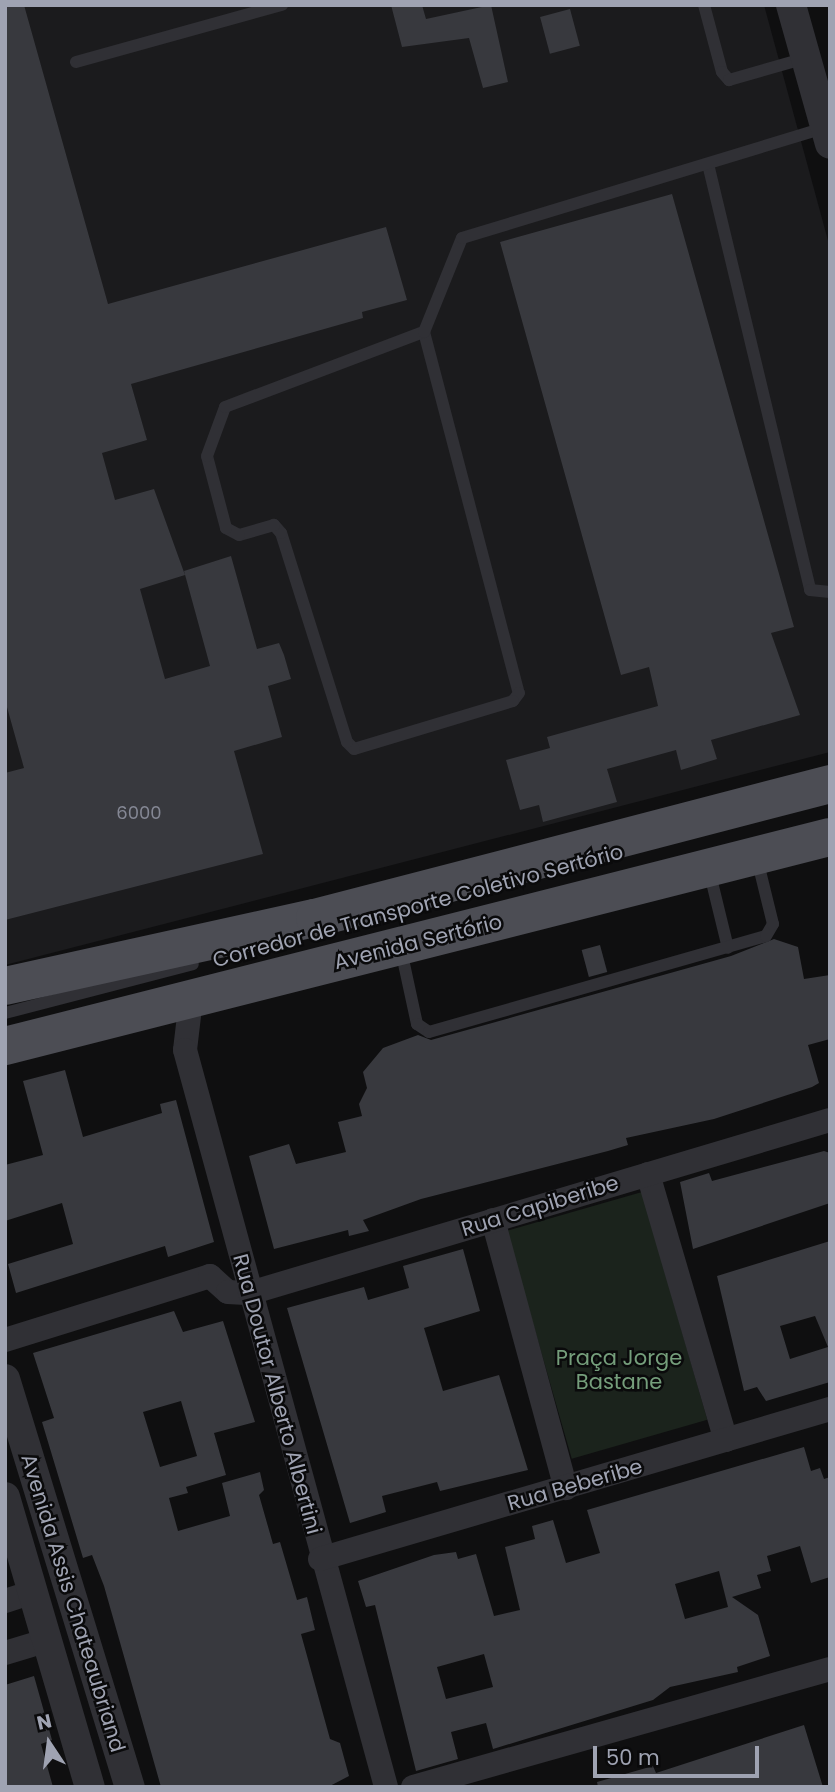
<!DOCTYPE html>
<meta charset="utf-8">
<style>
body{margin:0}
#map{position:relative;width:835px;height:1792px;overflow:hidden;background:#0f0f10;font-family:Poppins,sans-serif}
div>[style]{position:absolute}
.built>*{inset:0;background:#1b1b1d}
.green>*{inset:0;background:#1b231c;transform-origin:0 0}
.building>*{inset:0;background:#38393e;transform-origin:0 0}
.service>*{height:12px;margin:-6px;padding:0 6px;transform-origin:6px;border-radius:6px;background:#303035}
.minor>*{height:24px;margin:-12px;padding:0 12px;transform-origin:12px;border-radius:12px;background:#303035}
.tertiary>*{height:30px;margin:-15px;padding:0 15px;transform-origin:15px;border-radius:15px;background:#303035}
.primary>*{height:38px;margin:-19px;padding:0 19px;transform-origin:19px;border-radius:19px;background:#4c4d54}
span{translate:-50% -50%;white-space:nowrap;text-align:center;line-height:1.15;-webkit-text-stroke:5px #0a0a0b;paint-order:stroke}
.number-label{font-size:18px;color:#858895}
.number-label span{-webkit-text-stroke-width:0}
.street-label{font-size:21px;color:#9fa3b2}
.park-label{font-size:21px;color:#759e7b}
.frame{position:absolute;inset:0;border:7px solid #9fa3b2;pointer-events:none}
.north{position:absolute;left:14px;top:1708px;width:70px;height:70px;-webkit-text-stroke:5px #0a0a0b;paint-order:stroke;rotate:347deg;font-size:19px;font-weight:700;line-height:28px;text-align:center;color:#9fa3b2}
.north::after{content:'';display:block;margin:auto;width:24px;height:32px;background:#9fa3b2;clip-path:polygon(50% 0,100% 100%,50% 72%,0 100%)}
.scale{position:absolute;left:593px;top:1746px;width:166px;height:32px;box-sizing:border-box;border:4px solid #9fa3b2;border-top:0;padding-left:9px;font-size:21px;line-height:24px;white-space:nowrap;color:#9fa3b2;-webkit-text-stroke:5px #0a0a0b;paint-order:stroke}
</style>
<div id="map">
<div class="built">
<i style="clip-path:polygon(5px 5px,764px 5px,830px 248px,830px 752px,5px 965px)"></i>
</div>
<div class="green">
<i style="left:642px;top:1192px;width:237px;height:141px;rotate:74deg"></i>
</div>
<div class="building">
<i style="clip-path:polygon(5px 5px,24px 5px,108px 304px,386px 227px,407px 300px,362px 312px,363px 318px,131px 384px,147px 440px,102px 453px,115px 500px,154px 489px,185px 575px,140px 589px,165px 679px,210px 666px,184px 571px,231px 556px,257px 649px,279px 643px,284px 655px,291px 679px,268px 686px,282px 737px,234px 751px,263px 854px,5px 920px,5px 773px,24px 768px,5px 700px)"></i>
<i style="clip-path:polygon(391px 5px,422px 5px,426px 19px,491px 5px,508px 82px,483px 88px,469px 38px,402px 47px)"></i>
<i style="left:570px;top:9px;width:38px;height:31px;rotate:75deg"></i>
<i style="clip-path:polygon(672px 194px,794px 627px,771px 633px,800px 715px,711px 740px,717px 759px,681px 770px,676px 750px,607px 769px,617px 802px,543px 822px,539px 805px,520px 810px,506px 760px,550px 748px,547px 737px,658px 706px,649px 667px,621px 675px,500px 242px)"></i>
<i style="clip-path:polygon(774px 939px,798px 947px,804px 979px,830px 975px,830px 1039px,808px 1045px,819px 1083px,812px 1087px,714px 1119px,626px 1138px,628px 1145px,608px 1151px,421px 1199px,363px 1220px,369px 1231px,349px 1236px,348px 1230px,274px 1249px,249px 1156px,289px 1144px,296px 1164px,346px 1152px,338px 1122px,362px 1116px,359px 1104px,367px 1088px,363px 1072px,383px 1048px,418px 1035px,431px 1040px,731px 956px)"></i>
<i style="left:600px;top:945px;width:28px;height:19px;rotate:75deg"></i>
<i style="clip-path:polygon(65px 1070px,83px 1137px,162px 1113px,160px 1104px,176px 1100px,214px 1242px,168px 1257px,165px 1246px,16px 1293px,8px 1264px,73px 1244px,62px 1203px,5px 1221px,5px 1165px,43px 1155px,23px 1081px)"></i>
<i style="clip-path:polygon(824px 1151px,830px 1153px,830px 1203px,693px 1249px,680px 1182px,709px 1173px,712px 1181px)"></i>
<i style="clip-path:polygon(evenodd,830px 1241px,830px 1382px,766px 1401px,757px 1387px,744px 1391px,717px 1276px,830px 1241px,815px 1316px,828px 1347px,790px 1359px,780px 1326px,815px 1316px)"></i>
<i style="clip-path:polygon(463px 1249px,480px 1311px,424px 1328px,443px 1391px,499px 1375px,528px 1470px,440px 1491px,437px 1482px,382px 1496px,386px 1512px,350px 1523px,287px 1308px,364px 1287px,368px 1300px,409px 1288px,403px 1266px)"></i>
<i style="clip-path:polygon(evenodd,174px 1311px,183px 1332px,223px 1321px,255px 1422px,214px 1433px,226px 1475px,186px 1487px,188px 1493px,169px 1498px,178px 1531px,230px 1516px,222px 1483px,260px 1472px,264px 1490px,259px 1495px,273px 1544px,280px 1542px,297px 1600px,307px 1597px,315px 1630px,301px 1634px,330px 1739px,340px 1743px,349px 1776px,328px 1787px,161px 1787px,104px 1586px,92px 1555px,83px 1558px,42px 1422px,54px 1418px,33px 1353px,174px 1311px,181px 1401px,197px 1456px,160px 1467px,143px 1412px,181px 1401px)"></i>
<i style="clip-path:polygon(evenodd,804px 1447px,811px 1471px,820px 1468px,824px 1479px,830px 1477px,830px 1577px,811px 1583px,800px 1546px,767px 1556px,771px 1571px,757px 1575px,761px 1588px,732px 1597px,758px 1615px,770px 1656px,737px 1667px,738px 1672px,670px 1687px,653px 1700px,493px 1749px,486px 1723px,451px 1732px,458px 1759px,416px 1771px,375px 1605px,366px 1607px,358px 1581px,434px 1555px,456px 1552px,458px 1559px,476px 1554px,494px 1616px,520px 1610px,505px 1547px,535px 1539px,532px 1526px,553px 1520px,566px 1563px,600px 1553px,587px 1510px,804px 1447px,719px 1571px,728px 1607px,685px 1619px,675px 1584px,719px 1571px,804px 1447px,484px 1654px,493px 1687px,446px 1699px,437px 1667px,484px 1654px)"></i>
<i style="clip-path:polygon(34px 1676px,52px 1740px,41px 1744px,53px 1787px,5px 1787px,5px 1685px)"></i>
<i style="clip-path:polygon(804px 1725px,823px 1787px,598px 1787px,597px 1782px,653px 1766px,656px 1773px)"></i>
</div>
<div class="service">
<i style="left:704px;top:5px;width:69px;rotate:75deg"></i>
<i style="left:722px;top:72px;width:11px;rotate:49deg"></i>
<i style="left:729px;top:80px;width:80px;rotate:-15.9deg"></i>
<i style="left:76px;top:62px;width:214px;rotate:-15.5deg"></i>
<i style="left:708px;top:164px;width:438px;rotate:76.5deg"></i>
<i style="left:810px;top:590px;width:20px;rotate:6deg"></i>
<i style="left:424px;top:332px;width:373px;rotate:75.3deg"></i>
<i style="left:519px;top:693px;width:10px;rotate:127deg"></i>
<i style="left:513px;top:701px;width:166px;rotate:163.2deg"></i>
<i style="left:354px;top:749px;width:10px;rotate:-135deg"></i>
<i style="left:347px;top:742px;width:219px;rotate:-107.5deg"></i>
<i style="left:281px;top:533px;width:11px;rotate:-131deg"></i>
<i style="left:274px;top:525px;width:36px;rotate:164deg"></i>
<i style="left:239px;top:535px;width:15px;rotate:-152deg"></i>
<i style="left:226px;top:528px;width:74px;rotate:-104.8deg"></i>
<i style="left:207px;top:456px;width:52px;rotate:-69.8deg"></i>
<i style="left:225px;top:407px;width:213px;rotate:-20.7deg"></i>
<i style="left:424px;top:332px;width:101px;rotate:-68deg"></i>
<i style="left:462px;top:238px;width:379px;rotate:-16.9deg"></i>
<i style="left:709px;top:870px;width:80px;rotate:76.3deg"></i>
<i style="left:401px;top:950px;width:76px;rotate:77.8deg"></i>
<i style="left:417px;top:1024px;width:14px;rotate:34deg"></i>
<i style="left:429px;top:1032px;width:350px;rotate:-15.9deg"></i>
<i style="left:766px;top:936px;width:14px;rotate:-60deg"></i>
<i style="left:773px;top:924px;width:67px;rotate:-103.8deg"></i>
<i style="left:5px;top:1013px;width:194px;rotate:-14.6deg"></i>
</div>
<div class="minor">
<i style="left:191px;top:999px;width:51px;rotate:96.7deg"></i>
<i style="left:185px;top:1050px;width:764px;rotate:74.74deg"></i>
<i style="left:648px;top:1174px;width:277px;rotate:73.7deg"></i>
<i style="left:493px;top:1220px;width:278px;rotate:74.8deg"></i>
<i style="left:5px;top:1340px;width:215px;rotate:-17.3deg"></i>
<i style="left:210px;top:1276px;width:24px;rotate:42deg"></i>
<i style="left:228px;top:1292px;width:22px;rotate:3deg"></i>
<i style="left:250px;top:1293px;width:605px;rotate:-16.61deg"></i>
<i style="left:320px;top:1559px;width:532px;rotate:-16.39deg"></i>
<i style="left:5px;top:1601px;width:29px;rotate:-18deg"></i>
<i style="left:5px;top:1653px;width:45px;rotate:-16.8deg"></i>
<i style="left:413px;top:1787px;width:433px;rotate:-15.8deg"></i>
</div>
<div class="tertiary">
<i style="left:791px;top:5px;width:144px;rotate:74.3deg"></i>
<i style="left:5px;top:1379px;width:427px;rotate:73deg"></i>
<i style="left:5px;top:1497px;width:302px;rotate:73.7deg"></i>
</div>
<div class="primary">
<i style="left:5px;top:986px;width:317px;rotate:-12.4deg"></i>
<i style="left:315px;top:918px;width:532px;rotate:-14.58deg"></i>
<i style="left:5px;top:1046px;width:851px;rotate:-14.22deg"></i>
</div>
<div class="number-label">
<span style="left:139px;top:813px">6000</span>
</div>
<div class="street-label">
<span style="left:418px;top:906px;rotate:-15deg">Corredor de Transporte Coletivo Sertório</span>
<span style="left:418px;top:942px;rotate:-14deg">Avenida Sertório</span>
<span style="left:540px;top:1206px;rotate:-17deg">Rua Capiberibe</span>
<span style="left:277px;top:1394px;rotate:75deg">Rua Doutor Alberto Albertini</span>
<span style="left:575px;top:1485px;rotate:-16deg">Rua Beberibe</span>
<span style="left:73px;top:1603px;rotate:73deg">Avenida Assis Chateaubriand</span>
</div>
<div class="park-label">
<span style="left:619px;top:1370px">Praça Jorge<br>Bastane</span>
</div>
<div class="frame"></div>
<div class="north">N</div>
<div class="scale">50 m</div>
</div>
